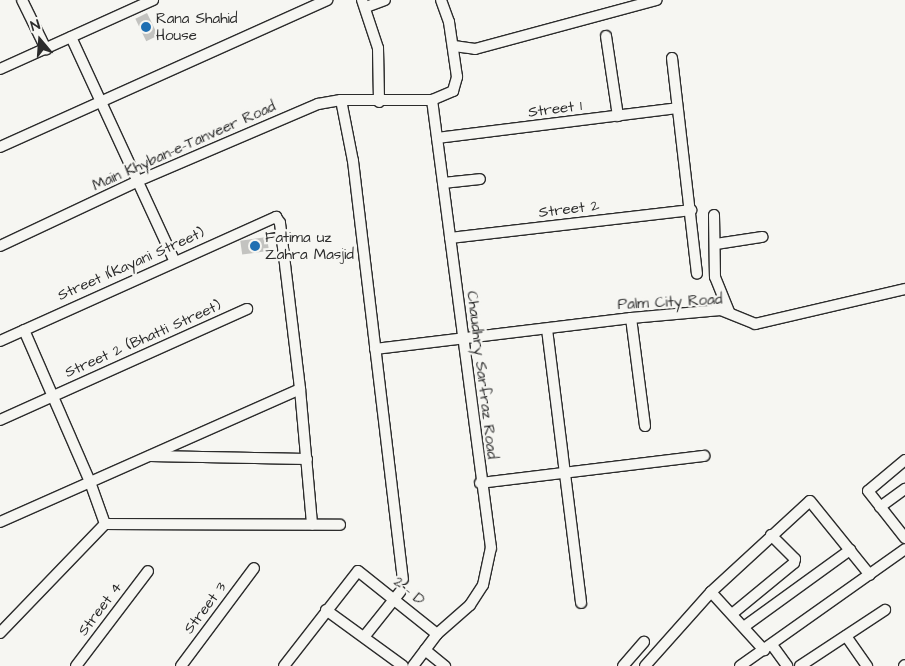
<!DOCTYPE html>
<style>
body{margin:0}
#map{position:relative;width:905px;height:666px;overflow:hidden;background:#f6f6f2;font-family:"Architects Daughter",sans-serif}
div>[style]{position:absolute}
.building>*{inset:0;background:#c3c3c0;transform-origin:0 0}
.roads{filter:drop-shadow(1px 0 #2b2b2b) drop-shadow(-1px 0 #2b2b2b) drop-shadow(0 1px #2b2b2b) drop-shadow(0 -1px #2b2b2b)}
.minor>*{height:10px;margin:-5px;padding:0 5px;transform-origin:5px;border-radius:5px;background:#f6f6f2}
.dots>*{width:14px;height:14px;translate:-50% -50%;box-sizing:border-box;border:2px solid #f6f6f2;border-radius:50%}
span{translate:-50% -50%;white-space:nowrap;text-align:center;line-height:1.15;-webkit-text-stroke:4.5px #f6f6f2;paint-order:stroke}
.poi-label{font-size:15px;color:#2b2b2b}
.left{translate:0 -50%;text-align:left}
.street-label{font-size:15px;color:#2b2b2b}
.north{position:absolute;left:15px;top:15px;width:50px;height:50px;-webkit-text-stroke:4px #f6f6f2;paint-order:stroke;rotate:342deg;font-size:14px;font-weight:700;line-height:20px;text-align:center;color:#2b2b2b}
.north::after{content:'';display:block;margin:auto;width:18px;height:22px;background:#2b2b2b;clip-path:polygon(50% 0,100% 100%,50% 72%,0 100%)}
</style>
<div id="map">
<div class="building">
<i style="left:147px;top:13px;width:25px;height:13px;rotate:64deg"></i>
<i style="left:267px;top:237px;width:14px;height:27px;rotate:82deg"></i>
</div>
<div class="roads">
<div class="minor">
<i style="left:22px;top:0;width:55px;rotate:63.9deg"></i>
<i style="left:362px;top:0;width:51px;rotate:71.6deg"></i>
<i style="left:378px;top:48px;width:54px;rotate:88.9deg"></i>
<i style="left:366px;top:7px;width:20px;rotate:-20deg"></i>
<i style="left:606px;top:36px;width:81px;rotate:81.5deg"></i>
<i style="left:71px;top:37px;width:246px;rotate:65.2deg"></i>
<i style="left:454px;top:46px;width:21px;rotate:8deg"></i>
<i style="left:475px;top:49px;width:188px;rotate:-15.1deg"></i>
<i style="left:672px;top:58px;width:217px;rotate:83.4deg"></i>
<i style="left:0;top:69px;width:168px;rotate:-24.3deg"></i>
<i style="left:341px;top:100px;width:62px;rotate:78.9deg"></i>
<i style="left:353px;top:161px;width:421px;rotate:83.2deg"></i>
<i style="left:432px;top:100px;width:23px;rotate:-23deg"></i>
<i style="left:453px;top:91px;width:15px;rotate:-74deg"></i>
<i style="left:457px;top:77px;width:56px;rotate:-98.3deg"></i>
<i style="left:449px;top:22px;width:23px;rotate:-110deg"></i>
<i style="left:437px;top:138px;width:242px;rotate:-7.1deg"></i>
<i style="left:0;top:147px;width:359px;rotate:-24.2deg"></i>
<i style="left:443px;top:183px;width:37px;rotate:-6deg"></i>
<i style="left:714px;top:215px;width:62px;rotate:89.1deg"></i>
<i style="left:715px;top:277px;width:38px;rotate:68deg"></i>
<i style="left:450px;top:238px;width:243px;rotate:-6.6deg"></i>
<i style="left:716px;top:244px;width:47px;rotate:-8.7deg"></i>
<i style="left:0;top:246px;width:153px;rotate:-25.2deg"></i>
<i style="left:138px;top:181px;width:196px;rotate:-23.2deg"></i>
<i style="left:318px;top:104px;width:23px;rotate:-10deg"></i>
<i style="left:341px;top:100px;width:91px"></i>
<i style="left:631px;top:318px;width:109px;rotate:82.6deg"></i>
<i style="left:547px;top:329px;width:276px;rotate:82.9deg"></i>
<i style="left:24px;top:330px;width:166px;rotate:66.5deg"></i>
<i style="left:90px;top:482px;width:45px;rotate:70.3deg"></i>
<i style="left:0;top:341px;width:303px;rotate:-24.2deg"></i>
<i style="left:276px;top:217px;width:7px;rotate:56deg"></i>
<i style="left:280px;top:223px;width:167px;rotate:83.1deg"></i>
<i style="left:375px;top:349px;width:258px;rotate:-6.9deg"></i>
<i style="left:631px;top:318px;width:90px;rotate:-5.1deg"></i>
<i style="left:721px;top:310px;width:37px;rotate:22deg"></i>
<i style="left:755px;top:324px;width:154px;rotate:-13.1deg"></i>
<i style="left:0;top:420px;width:271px;rotate:-24.2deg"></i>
<i style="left:150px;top:456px;width:157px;rotate:1.1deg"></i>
<i style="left:905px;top:460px;width:48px;rotate:140deg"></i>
<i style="left:868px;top:491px;width:60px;rotate:51.8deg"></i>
<i style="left:480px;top:483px;width:226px;rotate:-6.9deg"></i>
<i style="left:880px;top:507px;width:31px;rotate:-36deg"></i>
<i style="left:0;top:522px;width:328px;rotate:-23.9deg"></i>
<i style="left:300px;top:389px;width:136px;rotate:84.9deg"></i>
<i style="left:711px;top:592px;width:79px;rotate:47.6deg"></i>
<i style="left:326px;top:610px;width:95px;rotate:36deg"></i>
<i style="left:732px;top:614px;width:80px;rotate:-39.4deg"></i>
<i style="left:794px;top:563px;width:4px;rotate:-76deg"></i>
<i style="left:795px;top:559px;width:34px;rotate:-135deg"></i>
<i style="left:745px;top:626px;width:130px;rotate:-35.9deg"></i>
<i style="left:0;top:633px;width:151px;rotate:-46.1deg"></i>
<i style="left:105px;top:524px;width:235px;rotate:0.2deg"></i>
<i style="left:846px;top:636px;width:37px;rotate:55deg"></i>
<i style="left:364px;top:637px;width:58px;rotate:-51.3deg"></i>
<i style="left:772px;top:645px;width:26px;rotate:54deg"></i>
<i style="left:425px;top:650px;width:26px;rotate:39deg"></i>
<i style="left:76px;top:666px;width:119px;rotate:-52.8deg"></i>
<i style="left:181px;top:666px;width:122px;rotate:-53.3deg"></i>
<i style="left:284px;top:666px;width:120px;rotate:-52.1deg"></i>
<i style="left:358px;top:571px;width:101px;rotate:38.6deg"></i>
<i style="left:413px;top:666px;width:40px;rotate:-53deg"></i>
<i style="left:437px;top:634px;width:44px;rotate:-41.3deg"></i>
<i style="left:470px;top:605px;width:24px;rotate:-57deg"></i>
<i style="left:483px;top:585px;width:38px;rotate:-78deg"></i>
<i style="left:491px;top:548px;width:452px;rotate:-97.5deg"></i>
<i style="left:623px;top:666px;width:32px;rotate:-49deg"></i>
<i style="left:645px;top:666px;width:99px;rotate:-48.3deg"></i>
<i style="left:711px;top:592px;width:134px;rotate:-42.6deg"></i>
<i style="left:810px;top:501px;width:95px;rotate:51deg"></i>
<i style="left:740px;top:666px;width:202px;rotate:-35.3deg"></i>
<i style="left:800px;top:666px;width:102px;rotate:-33.4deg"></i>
<i style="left:904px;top:666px;width:1px;rotate:-45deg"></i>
</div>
</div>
<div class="dots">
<i style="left:146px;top:27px;background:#1f6fb2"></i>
<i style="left:255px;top:246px;background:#1f6fb2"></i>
</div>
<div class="poi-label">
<span class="left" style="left:156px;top:27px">Rana Shahid<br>House</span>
<span class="left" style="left:265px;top:246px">Fatima uz<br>Zahra Masjid</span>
</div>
<div class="street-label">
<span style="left:555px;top:109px;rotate:-7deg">Street 1</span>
<span style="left:184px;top:146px;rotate:-24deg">Main Khyban-e-Tanveer Road</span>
<span style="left:569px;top:209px;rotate:-7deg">Street 2</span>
<span style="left:131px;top:264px;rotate:-24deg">Street 1(Kayani Street)</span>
<span style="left:670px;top:302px;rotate:-3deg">Palm City Road</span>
<span style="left:143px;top:339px;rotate:-24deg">Street 2 (Bhatti Street)</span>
<span style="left:482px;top:375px;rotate:83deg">Chaudhry Sarfraz Road</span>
<span style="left:409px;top:591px;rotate:40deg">2 - D</span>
<span style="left:205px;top:608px;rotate:-53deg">Street 3</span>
<span style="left:100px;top:609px;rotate:-53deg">Street 4</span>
</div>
<div class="north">N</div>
</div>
